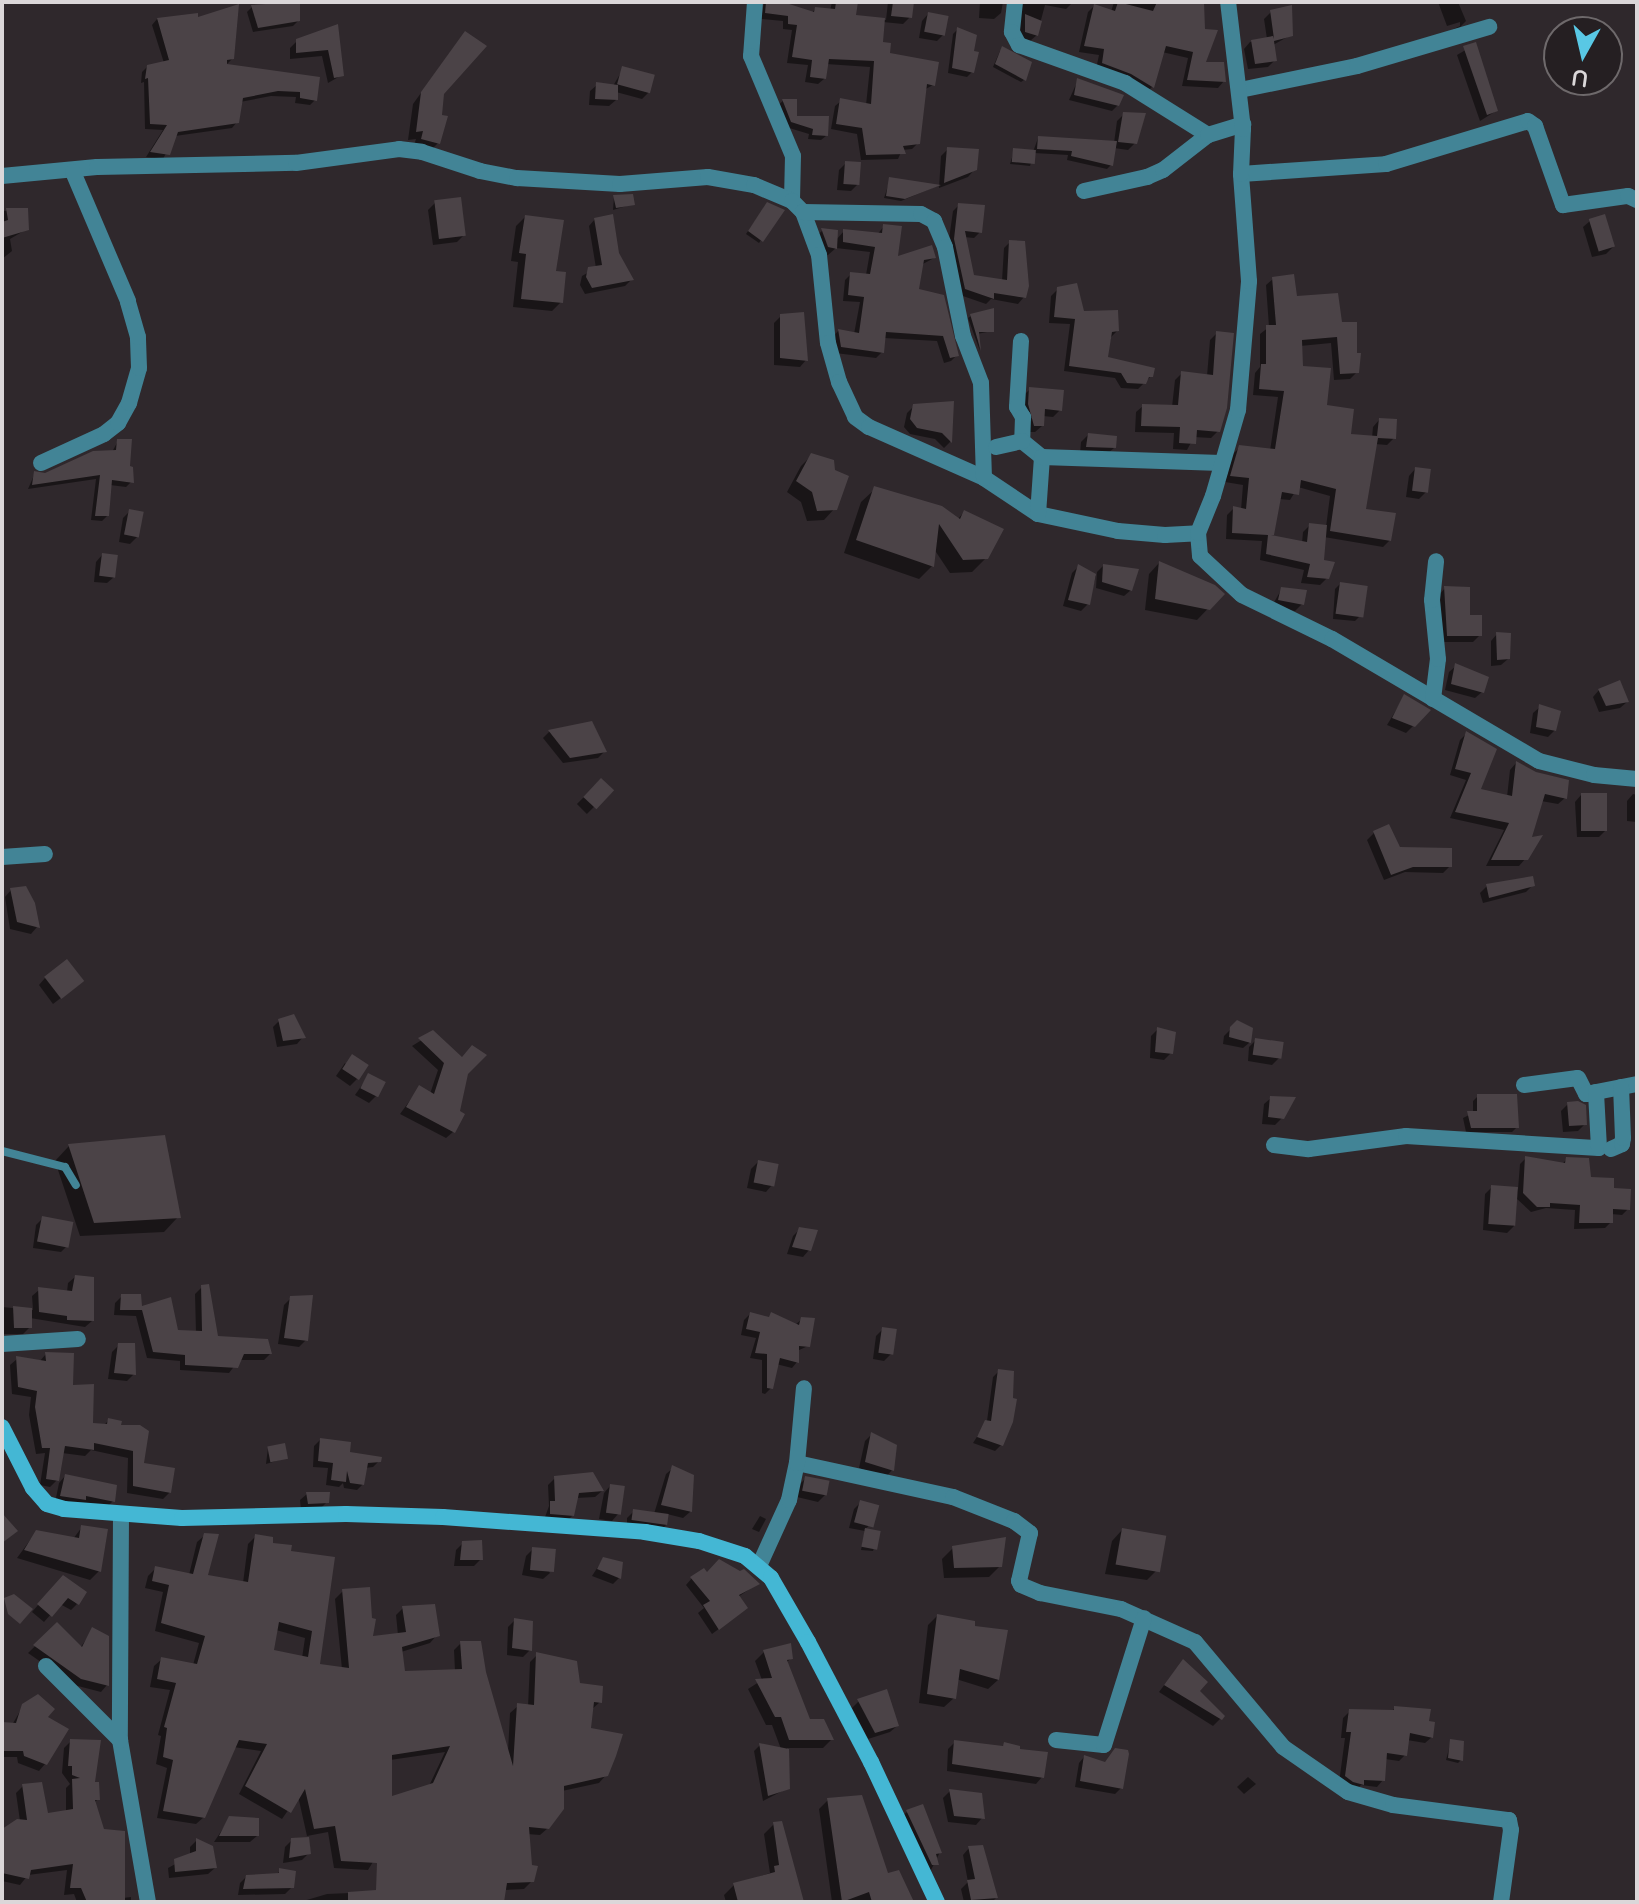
<!DOCTYPE html>
<style>
body{margin:0}
#map{position:relative;width:1639px;height:1904px;overflow:hidden;background:#2f282c;font-family:"Varela Round",sans-serif}
div>[style]{position:absolute}
.shadow>*{inset:0;background:#0007;transform-origin:0 0}
.building>*{inset:0;background:#4b4347;transform-origin:0 0}
.lane>*{height:8px;margin:-4px;padding:0 4px;transform-origin:4px;border-radius:4px;background:#428496}
.street>*{height:16px;margin:-8px;padding:0 8px;transform-origin:8px;border-radius:8px;background:#428496}
.secondary>*{height:16px;margin:-8px;padding:0 8px;transform-origin:8px;border-radius:8px;background:#44b7d4}
span{translate:-50% -50%;white-space:nowrap;text-align:center;line-height:1.15;-webkit-text-stroke:8px #251f22;paint-order:stroke}
.frame{position:absolute;inset:0;border:4px solid #dbd7d9;pointer-events:none}
.north{position:absolute;left:1543px;top:16px;width:80px;height:80px;box-sizing:border-box;background:#251f22;border:2px solid #6e696b;border-radius:50%;rotate:188deg;font-size:22px;font-weight:700;line-height:32px;text-align:center;color:#dbd7d9}
.north::after{content:'';display:block;margin:auto;width:28px;height:36px;background:#59c8e5;clip-path:polygon(50% 0,100% 100%,50% 72%,0 100%)}
</style>
<div id="map">
<div class="shadow">
<i style="clip-path:polygon(764px 2px,779px 2px,812px 13px,815px 9px,830px 11px,832px 2px,856px 2px,854px 17px,886px 20px,888px 2px,912px 2px,910px 17px,903px 24px,883px 22px,881px 44px,888px 54px,933px 85px,924px 90px,918px 143px,912px 149px,902px 150px,898px 159px,861px 160px,857px 134px,831px 129px,835px 106px,841px 101px,866px 105px,870px 67px,826px 64px,824px 79px,818px 84px,805px 82px,808px 65px,787px 63px,792px 30px,783px 29px,783px 21px,761px 19px)"></i>
<i style="clip-path:polygon(980px 2px,1003px 2px,1001px 13px,994px 19px,979px 18px)"></i>
<i style="clip-path:polygon(1016px 2px,1073px 2px,1066px 9px,1045px 5px,1037px 35px,1030px 41px,1018px 36px)"></i>
<i style="clip-path:polygon(1114px 2px,1206px 2px,1202px 5px,1203px 64px,1224px 81px,1218px 88px,1182px 86px,1188px 58px,1162px 52px,1152px 87px,1146px 93px,1096px 69px,1099px 55px,1079px 52px,1088px 12px,1094px 6px,1111px 12px)"></i>
<i style="clip-path:polygon(1438px 2px,1458px 2px,1466px 21px,1459px 28px,1449px 31px,1460px 26px,1460px 22px,1447px 26px)"></i>
<i style="clip-path:polygon(252px 7px,298px 21px,293px 26px,253px 32px,247px 12px)"></i>
<i style="clip-path:polygon(1271px 12px,1291px 35px,1273px 45px,1275px 60px,1268px 67px,1248px 69px,1244px 49px,1250px 42px,1267px 39px,1264px 19px)"></i>
<i style="clip-path:polygon(928px 14px,944px 34px,937px 41px,919px 38px,922px 21px)"></i>
<i style="clip-path:polygon(157px 19px,232px 59px,225px 66px,318px 79px,315px 100px,310px 105px,295px 103px,296px 97px,271px 96px,240px 102px,237px 122px,232px 128px,175px 136px,163px 159px,146px 157px,163px 130px,145px 129px,144px 82px,141px 83px,142px 72px,148px 66px,164px 63px,152px 25px)"></i>
<i style="clip-path:polygon(336px 27px,342px 75px,328px 83px,322px 56px,290px 59px,290px 48px,297px 41px)"></i>
<i style="clip-path:polygon(958px 29px,972px 72px,967px 77px,948px 73px,953px 34px)"></i>
<i style="clip-path:polygon(457px 43px,442px 93px,438px 143px,429px 152px,413px 148px,416px 139px,408px 140px,413px 104px)"></i>
<i style="clip-path:polygon(1474px 45px,1496px 111px,1480px 121px,1457px 55px)"></i>
<i style="clip-path:polygon(1000px 51px,1024px 80px,1021px 82px,993px 67px)"></i>
<i style="clip-path:polygon(623px 69px,649px 92px,642px 99px,616px 92px,616px 100px,609px 106px,589px 105px,590px 91px,597px 85px,613px 86px)"></i>
<i style="clip-path:polygon(1078px 80px,1118px 105px,1112px 111px,1069px 100px)"></i>
<i style="clip-path:polygon(783px 101px,795px 101px,795px 118px,826px 136px,821px 140px,808px 139px,809px 134px,786px 127px,778px 105px)"></i>
<i style="clip-path:polygon(1124px 114px,1135px 143px,1128px 150px,1114px 148px,1111px 165px,1107px 169px,1067px 160px,1068px 155px,1034px 153px,1030px 166px,1010px 164px,1014px 151px,1033px 152px,1038px 138px,1114px 143px,1117px 121px)"></i>
<i style="clip-path:polygon(948px 149px,975px 169px,968px 177px,939px 188px,941px 156px)"></i>
<i style="clip-path:polygon(846px 163px,857px 185px,851px 191px,837px 190px,839px 170px)"></i>
<i style="clip-path:polygon(890px 180px,937px 186px,901px 201px,884px 198px)"></i>
<i style="clip-path:polygon(614px 197px,633px 204px,613px 210px)"></i>
<i style="clip-path:polygon(435px 203px,464px 235px,457px 242px,433px 245px,428px 210px)"></i>
<i style="clip-path:polygon(959px 205px,980px 232px,974px 238px,964px 237px,972px 277px,1002px 281px,1004px 248px,1010px 242px,1024px 297px,1018px 304px,991px 299px,986px 304px,960px 295px,948px 246px,953px 211px)"></i>
<i style="clip-path:polygon(764px 208px,761px 240px,759px 243px,746px 234px)"></i>
<i style="clip-path:polygon(26px 210px,27px 229px,10px 239px,12px 251px,2px 259px,2px 211px)"></i>
<i style="clip-path:polygon(525px 217px,554px 273px,561px 302px,552px 311px,513px 307px,518px 262px,511px 261px,516px 226px)"></i>
<i style="clip-path:polygon(595px 219px,631px 280px,625px 286px,585px 294px,580px 285px,582px 276px,596px 268px,589px 226px)"></i>
<i style="clip-path:polygon(1590px 221px,1613px 247px,1606px 254px,1592px 257px,1583px 227px)"></i>
<i style="clip-path:polygon(884px 226px,895px 258px,934px 258px,921px 265px,917px 291px,957px 355px,951px 361px,944px 363px,937px 341px,884px 338px,882px 352px,876px 358px,835px 353px,833px 337px,838px 331px,854px 334px,860px 302px,843px 301px,845px 280px,851px 274px,866px 275px,870px 252px,836px 248px,828px 255px,821px 253px,815px 237px,822px 231px,836px 232px,836px 240px,844px 231px,877px 235px)"></i>
<i style="clip-path:polygon(evenodd,1273px 279px,1295px 298px,1340px 324px,1357px 372px,1350px 379px,1334px 380px,1331px 343px,1300px 346px,1302px 367px,1325px 407px,1349px 435px,1372px 438px,1373px 427px,1379px 420px,1394px 438px,1387px 445px,1375px 444px,1364px 510px,1390px 540px,1383px 547px,1324px 537px,1322px 562px,1327px 578px,1320px 585px,1301px 583px,1304px 570px,1260px 560px,1262px 541px,1226px 539px,1227px 515px,1234px 508px,1241px 510px,1243px 485px,1225px 482px,1233px 454px,1240px 447px,1270px 451px,1278px 397px,1253px 395px,1255px 373px,1260px 367px,1260px 334px,1269px 327px,1266px 285px,1273px 279px,1298px 487px,1330px 496px,1326px 527px,1310px 525px,1303px 532px,1302px 543px,1269px 537px,1279px 499px,1290px 500px,1298px 487px)"></i>
<i style="clip-path:polygon(1058px 289px,1083px 313px,1117px 331px,1111px 337px,1106px 358px,1151px 376px,1138px 389px,1121px 388px,1115px 378px,1064px 371px,1070px 324px,1049px 323px,1051px 296px)"></i>
<i style="clip-path:polygon(781px 316px,806px 360px,800px 367px,774px 365px,774px 323px)"></i>
<i style="clip-path:polygon(971px 316px,992px 331px,977px 334px,980px 351px,968px 318px)"></i>
<i style="clip-path:polygon(1217px 333px,1218px 431px,1211px 438px,1194px 437px,1187px 450px,1173px 449px,1174px 433px,1135px 432px,1136px 412px,1143px 406px,1172px 407px,1175px 380px,1182px 373px,1207px 376px,1210px 340px)"></i>
<i style="clip-path:polygon(1030px 389px,1060px 410px,1053px 417px,1043px 416px,1042px 426px,1035px 432px,1027px 432px,1023px 396px)"></i>
<i style="clip-path:polygon(952px 403px,950px 442px,944px 448px,935px 439px,910px 434px,904px 427px,907px 413px,914px 406px)"></i>
<i style="clip-path:polygon(1088px 435px,1114px 448px,1107px 454px,1080px 454px,1081px 442px)"></i>
<i style="clip-path:polygon(118px 441px,131px 482px,126px 487px,110px 485px,107px 516px,102px 521px,91px 520px,96px 479px,28px 489px,35px 473px,45px 475px,112px 452px)"></i>
<i style="clip-path:polygon(812px 455px,835px 508px,824px 520px,807px 521px,801px 502px,787px 492px,801px 466px)"></i>
<i style="clip-path:polygon(1415px 469px,1426px 492px,1419px 499px,1406px 497px,1409px 476px)"></i>
<i style="clip-path:polygon(875px 489px,958px 519px,964px 512px,986px 558px,972px 572px,950px 573px,934px 549px,932px 566px,919px 579px,844px 553px,861px 502px)"></i>
<i style="clip-path:polygon(130px 511px,137px 537px,130px 544px,119px 542px,123px 518px)"></i>
<i style="clip-path:polygon(102px 555px,114px 577px,107px 583px,94px 582px,96px 562px)"></i>
<i style="clip-path:polygon(1159px 563px,1222px 594px,1197px 620px,1145px 610px,1149px 574px)"></i>
<i style="clip-path:polygon(1103px 566px,1131px 590px,1124px 596px,1096px 588px,1097px 572px)"></i>
<i style="clip-path:polygon(1078px 567px,1096px 576px,1088px 604px,1081px 611px,1063px 606px,1072px 573px)"></i>
<i style="clip-path:polygon(1340px 584px,1360px 616px,1355px 621px,1333px 619px,1335px 589px)"></i>
<i style="clip-path:polygon(1445px 588px,1480px 635px,1473px 642px,1441px 642px,1439px 595px)"></i>
<i style="clip-path:polygon(1281px 590px,1302px 604px,1295px 611px,1272px 606px)"></i>
<i style="clip-path:polygon(1497px 634px,1508px 659px,1501px 665px,1491px 666px,1491px 641px)"></i>
<i style="clip-path:polygon(1456px 666px,1482px 692px,1475px 698px,1445px 690px,1449px 672px)"></i>
<i style="clip-path:polygon(1599px 690px,1627px 702px,1620px 708px,1599px 712px,1593px 697px)"></i>
<i style="clip-path:polygon(1404px 697px,1428px 711px,1406px 733px,1387px 725px)"></i>
<i style="clip-path:polygon(1540px 707px,1555px 730px,1548px 737px,1530px 733px,1533px 713px)"></i>
<i style="clip-path:polygon(591px 723px,604px 752px,598px 758px,563px 763px,543px 738px,549px 732px)"></i>
<i style="clip-path:polygon(1467px 733px,1478px 790px,1507px 797px,1510px 770px,1516px 763px,1565px 798px,1558px 804px,1541px 801px,1526px 858px,1519px 866px,1486px 866px,1504px 830px,1450px 818px,1466px 780px,1450px 775px,1460px 740px)"></i>
<i style="left:601px;top:780px;width:14px;height:34px;rotate:45deg"></i>
<i style="clip-path:polygon(1633px 794px,1637px 795px,1637px 822px,1627px 821px,1627px 801px)"></i>
<i style="clip-path:polygon(1581px 795px,1606px 830px,1599px 837px,1577px 837px,1575px 802px)"></i>
<i style="clip-path:polygon(1374px 833px,1398px 849px,1450px 866px,1443px 873px,1405px 872px,1384px 880px,1367px 840px)"></i>
<i style="clip-path:polygon(1533px 885px,1526px 892px,1483px 903px,1480px 893px,1487px 886px)"></i>
<i style="clip-path:polygon(11px 890px,37px 927px,31px 934px,10px 929px,5px 897px)"></i>
<i style="clip-path:polygon(45px 978px,75px 987px,53px 1004px,39px 985px)"></i>
<i style="clip-path:polygon(279px 1021px,303px 1037px,297px 1044px,277px 1047px,273px 1027px)"></i>
<i style="clip-path:polygon(1238px 1022px,1251px 1030px,1249px 1043px,1243px 1048px,1223px 1044px,1224px 1036px)"></i>
<i style="clip-path:polygon(1158px 1029px,1171px 1053px,1164px 1060px,1150px 1058px,1151px 1036px)"></i>
<i style="clip-path:polygon(433px 1033px,466px 1073px,453px 1132px,446px 1138px,400px 1114px,419px 1088px,430px 1094px,438px 1070px,412px 1046px)"></i>
<i style="clip-path:polygon(1256px 1040px,1279px 1058px,1272px 1065px,1248px 1061px,1249px 1047px)"></i>
<i style="clip-path:polygon(345px 1063px,357px 1079px,350px 1086px,336px 1076px)"></i>
<i style="clip-path:polygon(369px 1075px,376px 1096px,369px 1103px,355px 1095px)"></i>
<i style="clip-path:polygon(1478px 1096px,1517px 1127px,1512px 1132px,1466px 1132px,1463px 1118px,1473px 1113px,1473px 1101px)"></i>
<i style="clip-path:polygon(1271px 1098px,1282px 1118px,1275px 1125px,1262px 1124px,1264px 1104px)"></i>
<i style="clip-path:polygon(1568px 1104px,1585px 1124px,1578px 1131px,1563px 1132px,1561px 1111px)"></i>
<i style="clip-path:polygon(69px 1146px,178px 1217px,164px 1232px,80px 1236px,55px 1161px)"></i>
<i style="clip-path:polygon(1526px 1158px,1562px 1164px,1567px 1159px,1589px 1179px,1612px 1190px,1628px 1209px,1622px 1215px,1611px 1214px,1611px 1222px,1605px 1228px,1574px 1229px,1575px 1210px,1546px 1208px,1531px 1212px,1516px 1198px,1514px 1226px,1507px 1233px,1483px 1230px,1485px 1194px,1492px 1187px,1518px 1189px,1520px 1164px)"></i>
<i style="clip-path:polygon(758px 1162px,772px 1185px,766px 1192px,747px 1188px,751px 1169px)"></i>
<i style="clip-path:polygon(43px 1218px,68px 1245px,61px 1252px,33px 1248px,36px 1225px)"></i>
<i style="clip-path:polygon(800px 1229px,809px 1250px,803px 1257px,787px 1254px,793px 1236px)"></i>
<i style="clip-path:polygon(75px 1277px,92px 1321px,85px 1327px,30px 1318px,30px 1327px,23px 1334px,2px 1334px,2px 1307px,33px 1310px,32px 1296px,39px 1290px,67px 1292px,68px 1283px)"></i>
<i style="clip-path:polygon(202px 1287px,216px 1338px,270px 1354px,264px 1360px,239px 1360px,229px 1373px,180px 1370px,180px 1361px,147px 1358px,136px 1316px,114px 1315px,115px 1303px,122px 1296px,177px 1332px,196px 1333px,195px 1294px)"></i>
<i style="clip-path:polygon(291px 1298px,306px 1340px,299px 1347px,278px 1344px,284px 1305px)"></i>
<i style="clip-path:polygon(750px 1314px,795px 1325px,802px 1319px,808px 1346px,797px 1351px,797px 1362px,792px 1368px,776px 1364px,771px 1388px,765px 1394px,762px 1393px,762px 1360px,750px 1358px,756px 1338px,741px 1335px,744px 1320px)"></i>
<i style="clip-path:polygon(883px 1329px,891px 1354px,884px 1361px,873px 1359px,876px 1336px)"></i>
<i style="clip-path:polygon(119px 1345px,134px 1374px,127px 1381px,108px 1379px,112px 1352px)"></i>
<i style="clip-path:polygon(46px 1354px,71px 1387px,91px 1425px,103px 1426px,109px 1420px,119px 1427px,142px 1465px,170px 1492px,163px 1499px,127px 1493px,128px 1458px,91px 1450px,85px 1456px,62px 1453px,57px 1480px,50px 1487px,40px 1485px,45px 1453px,36px 1454px,29px 1415px,31px 1397px,12px 1394px,10px 1365px,17px 1359px,39px 1362px)"></i>
<i style="clip-path:polygon(999px 1371px,1001px 1445px,995px 1451px,973px 1443px,987px 1421px,993px 1377px)"></i>
<i style="clip-path:polygon(871px 1435px,892px 1470px,886px 1477px,859px 1468px,865px 1441px)"></i>
<i style="clip-path:polygon(320px 1440px,348px 1454px,379px 1461px,373px 1467px,365px 1468px,363px 1484px,357px 1490px,344px 1488px,343px 1483px,339px 1487px,326px 1485px,328px 1468px,313px 1467px,314px 1446px)"></i>
<i style="clip-path:polygon(268px 1448px,286px 1458px,266px 1464px)"></i>
<i style="clip-path:polygon(673px 1468px,692px 1476px,690px 1512px,683px 1518px,667px 1514px,667px 1524px,660px 1531px,627px 1526px,627px 1518px,634px 1511px,654px 1514px,666px 1474px)"></i>
<i style="clip-path:polygon(65px 1476px,113px 1501px,106px 1508px,55px 1503px,59px 1483px)"></i>
<i style="clip-path:polygon(555px 1478px,602px 1491px,595px 1497px,576px 1498px,573px 1515px,566px 1522px,544px 1520px,549px 1506px,548px 1485px)"></i>
<i style="clip-path:polygon(806px 1478px,825px 1495px,818px 1502px,797px 1497px,799px 1485px)"></i>
<i style="clip-path:polygon(610px 1486px,618px 1514px,612px 1521px,599px 1519px,604px 1493px)"></i>
<i style="clip-path:polygon(307px 1494px,327px 1502px,320px 1509px,301px 1510px,300px 1500px)"></i>
<i style="clip-path:polygon(861px 1502px,871px 1524px,864px 1530px,879px 1532px,873px 1551px,861px 1550px,865px 1531px,849px 1528px,854px 1509px)"></i>
<i style="clip-path:polygon(760px 1516px,766px 1519px,759px 1532px,752px 1529px)"></i>
<i style="clip-path:polygon(82px 1527px,99px 1571px,90px 1580px,17px 1558px,36px 1532px,73px 1539px)"></i>
<i style="clip-path:polygon(1122px 1530px,1158px 1569px,1147px 1580px,1105px 1574px,1112px 1541px)"></i>
<i style="clip-path:polygon(evenodd,205px 1535px,205px 1577px,243px 1583px,248px 1544px,256px 1536px,289px 1553px,333px 1558px,318px 1666px,342px 1669px,335px 1599px,343px 1591px,370px 1638px,398px 1635px,396px 1615px,403px 1608px,437px 1635px,430px 1643px,401px 1652px,404px 1674px,455px 1671px,454px 1650px,461px 1643px,484px 1673px,508px 1752px,510px 1713px,518px 1706px,528px 1707px,530px 1662px,537px 1655px,600px 1702px,591px 1710px,589px 1730px,607px 1774px,599px 1783px,562px 1791px,548px 1828px,540px 1835px,527px 1834px,532px 1881px,524px 1889px,504px 1890px,502px 1902px,384px 1902px,379px 1852px,368px 1870px,334px 1868px,328px 1832px,307px 1836px,298px 1796px,282px 1819px,239px 1794px,261px 1751px,233px 1747px,204px 1817px,196px 1824px,157px 1818px,167px 1768px,156px 1764px,161px 1736px,158px 1735px,170px 1690px,150px 1687px,154px 1666px,162px 1659px,193px 1665px,199px 1643px,155px 1631px,163px 1592px,145px 1588px,148px 1576px,156px 1568px,189px 1575px,197px 1542px,205px 1535px,276px 1630px,305px 1638px,302px 1658px,272px 1652px,276px 1630px,205px 1535px,445px 1752px,429px 1786px,390px 1798px,390px 1760px,445px 1752px)"></i>
<i style="clip-path:polygon(463px 1543px,481px 1559px,474px 1566px,454px 1566px,456px 1550px)"></i>
<i style="clip-path:polygon(953px 1548px,1000px 1566px,989px 1577px,944px 1578px,942px 1559px)"></i>
<i style="clip-path:polygon(533px 1549px,550px 1573px,543px 1579px,522px 1575px,526px 1556px)"></i>
<i style="clip-path:polygon(603px 1559px,619px 1578px,613px 1584px,592px 1576px)"></i>
<i style="clip-path:polygon(706px 1575px,757px 1584px,738px 1597px,739px 1614px,712px 1634px,698px 1613px,704px 1608px,686px 1585px,692px 1578px)"></i>
<i style="clip-path:polygon(56px 1584px,77px 1604px,71px 1610px,60px 1604px,44px 1622px,32px 1612px)"></i>
<i style="clip-path:polygon(937px 1616px,972px 1628px,998px 1680px,988px 1689px,956px 1679px,954px 1698px,944px 1707px,919px 1703px,928px 1625px)"></i>
<i style="clip-path:polygon(515px 1620px,530px 1650px,523px 1657px,507px 1655px,508px 1627px)"></i>
<i style="clip-path:polygon(57px 1625px,80px 1648px,93px 1630px,107px 1685px,101px 1692px,74px 1685px,28px 1653px)"></i>
<i style="clip-path:polygon(764px 1652px,791px 1658px,786px 1663px,809px 1721px,823px 1721px,831px 1740px,823px 1748px,787px 1748px,788px 1788px,763px 1801px,754px 1751px,760px 1745px,781px 1749px,772px 1725px,766px 1725px,748px 1689px,762px 1680px,755px 1661px)"></i>
<i style="clip-path:polygon(1177px 1668px,1223px 1716px,1213px 1726px,1159px 1692px)"></i>
<i style="clip-path:polygon(859px 1701px,897px 1726px,890px 1732px,868px 1739px,852px 1708px)"></i>
<i style="clip-path:polygon(23px 1706px,45px 1718px,45px 1764px,39px 1771px,18px 1763px,17px 1757px,2px 1757px,2px 1724px,12px 1725px)"></i>
<i style="clip-path:polygon(1395px 1708px,1426px 1722px,1432px 1737px,1425px 1743px,1407px 1740px,1405px 1755px,1399px 1761px,1385px 1759px,1383px 1780px,1377px 1787px,1361px 1785px,1356px 1790px,1339px 1783px,1345px 1738px,1341px 1738px,1343px 1718px,1350px 1711px,1391px 1712px)"></i>
<i style="clip-path:polygon(71px 1741px,93px 1785px,98px 1799px,94px 1803px,123px 1898px,131px 1897px,131px 1902px,77px 1902px,74px 1894px,64px 1895px,67px 1870px,28px 1875px,20px 1885px,2px 1881px,2px 1831px,20px 1821px,16px 1793px,23px 1786px,46px 1815px,66px 1812px,66px 1788px,70px 1784px,62px 1773px,64px 1748px)"></i>
<i style="clip-path:polygon(1451px 1741px,1461px 1760px,1458px 1763px,1446px 1760px)"></i>
<i style="clip-path:polygon(955px 1742px,1001px 1747px,1004px 1745px,1042px 1777px,1036px 1784px,947px 1771px,948px 1749px)"></i>
<i style="clip-path:polygon(1115px 1750px,1121px 1788px,1115px 1794px,1075px 1787px,1079px 1763px,1084px 1757px,1104px 1764px)"></i>
<i style="clip-path:polygon(1248px 1777px,1256px 1784px,1244px 1794px,1237px 1787px)"></i>
<i style="clip-path:polygon(950px 1791px,982px 1818px,976px 1825px,948px 1822px,943px 1798px)"></i>
<i style="clip-path:polygon(828px 1800px,886px 1876px,911px 1902px,832px 1902px,819px 1809px)"></i>
<i style="clip-path:polygon(907px 1812px,940px 1852px,931px 1870px,926px 1870px,901px 1817px)"></i>
<i style="clip-path:polygon(230px 1818px,257px 1836px,250px 1842px,214px 1842px)"></i>
<i style="clip-path:polygon(774px 1824px,802px 1902px,726px 1902px,724px 1895px,734px 1885px,770px 1873px,764px 1834px)"></i>
<i style="clip-path:polygon(292px 1840px,309px 1853px,302px 1860px,283px 1863px,285px 1847px)"></i>
<i style="clip-path:polygon(196px 1841px,215px 1868px,208px 1874px,169px 1878px,168px 1868px,190px 1856px,190px 1847px)"></i>
<i style="clip-path:polygon(969px 1848px,996px 1898px,992px 1902px,964px 1902px,961px 1889px,968px 1882px,963px 1855px)"></i>
<i style="clip-path:polygon(280px 1871px,292px 1887px,285px 1894px,238px 1895px,240px 1883px,246px 1877px,276px 1875px)"></i>
<i style="clip-path:polygon(372px 1892px,371px 1902px,300px 1902px,327px 1894px)"></i>
</div>
<div class="building">
<i style="clip-path:polygon(766px 2px,783px 2px,814px 12px,815px 7px,835px 9px,836px 2px,858px 2px,856px 15px,885px 18px,883px 42px,891px 43px,890px 53px,939px 62px,935px 86px,927px 84px,920px 144px,903px 146px,906px 154px,866px 155px,862px 128px,836px 124px,840px 98px,871px 104px,874px 61px,829px 59px,826px 79px,810px 77px,812px 60px,792px 57px,797px 25px,788px 24px,788px 16px,765px 13px)"></i>
<i style="clip-path:polygon(893px 2px,914px 2px,912px 18px,891px 16px)"></i>
<i style="clip-path:polygon(1118px 2px,1153px 11px,1157px 2px,1204px 2px,1205px 29px,1218px 30px,1206px 62px,1224px 62px,1226px 82px,1187px 80px,1193px 52px,1166px 46px,1154px 88px,1131px 74px,1102px 63px,1104px 49px,1084px 46px,1094px 4px,1115px 11px)"></i>
<i style="clip-path:polygon(281px 3px,300px 4px,300px 21px,258px 28px,251px 5px)"></i>
<i style="clip-path:polygon(239px 4px,234px 59px,227px 60px,227px 64px,320px 77px,317px 101px,300px 98px,300px 92px,278px 91px,243px 98px,239px 123px,178px 132px,170px 155px,150px 152px,167px 125px,150px 124px,148px 78px,145px 79px,147px 65px,169px 60px,157px 18px,198px 13px,198px 17px)"></i>
<i style="clip-path:polygon(1292px 5px,1293px 36px,1274px 41px,1277px 61px,1255px 64px,1251px 40px,1273px 36px,1274px 39px,1270px 10px)"></i>
<i style="left:928px;top:12px;width:21px;height:20px;rotate:11deg"></i>
<i style="clip-path:polygon(1025px 14px,1042px 21px,1038px 36px,1025px 32px)"></i>
<i style="clip-path:polygon(338px 24px,344px 76px,334px 78px,328px 50px,296px 53px,296px 39px)"></i>
<i style="clip-path:polygon(957px 27px,977px 35px,974px 51px,979px 52px,974px 73px,952px 68px)"></i>
<i style="clip-path:polygon(465px 31px,487px 46px,444px 94px,442px 115px,448px 116px,440px 144px,421px 139px,423px 131px,416px 132px,421px 92px)"></i>
<i style="clip-path:polygon(1476px 42px,1498px 111px,1487px 115px,1463px 46px)"></i>
<i style="clip-path:polygon(1002px 46px,1032px 62px,1026px 81px,995px 64px)"></i>
<i style="left:622px;top:66px;width:34px;height:19px;rotate:15deg"></i>
<i style="clip-path:polygon(1077px 78px,1124px 95px,1119px 106px,1074px 95px)"></i>
<i style="clip-path:polygon(596px 82px,618px 85px,618px 100px,595px 99px)"></i>
<i style="clip-path:polygon(782px 99px,797px 99px,797px 116px,829px 116px,828px 136px,812px 135px,813px 129px,791px 122px)"></i>
<i style="clip-path:polygon(1123px 112px,1146px 113px,1137px 144px,1118px 142px)"></i>
<i style="clip-path:polygon(1038px 136px,1117px 141px,1113px 166px,1071px 156px,1072px 151px,1037px 149px)"></i>
<i style="clip-path:polygon(947px 147px,979px 149px,977px 170px,944px 183px)"></i>
<i style="left:1013px;top:148px;width:23px;height:14px;rotate:5deg"></i>
<i style="left:845px;top:161px;width:16px;height:23px;rotate:4deg"></i>
<i style="clip-path:polygon(889px 177px,941px 185px,905px 199px,886px 196px)"></i>
<i style="clip-path:polygon(633px 194px,635px 205px,616px 208px,613px 195px)"></i>
<i style="left:461px;top:197px;width:39px;height:27px;rotate:83deg"></i>
<i style="clip-path:polygon(767px 202px,785px 210px,763px 242px,748px 231px)"></i>
<i style="clip-path:polygon(958px 203px,985px 205px,982px 233px,965px 231px,974px 275px,1007px 280px,1009px 240px,1025px 241px,1029px 286px,1026px 298px,994px 293px,994px 299px,965px 289px,954px 239px)"></i>
<i style="clip-path:polygon(6px 208px,28px 208px,29px 230px,2px 238px,2px 222px,8px 220px)"></i>
<i style="clip-path:polygon(613px 214px,619px 253px,634px 280px,592px 288px,586px 277px,588px 267px,602px 265px,594px 218px)"></i>
<i style="left:1605px;top:214px;width:34px;height:17px;rotate:73deg"></i>
<i style="clip-path:polygon(525px 215px,564px 220px,556px 271px,566px 272px,563px 303px,521px 299px,526px 254px,519px 253px)"></i>
<i style="clip-path:polygon(883px 224px,902px 226px,898px 256px,932px 245px,936px 258px,924px 260px,919px 289px,944px 295px,959px 356px,950px 358px,943px 336px,886px 332px,884px 353px,841px 347px,838px 329px,859px 333px,864px 297px,848px 295px,850px 272px,870px 274px,875px 247px,843px 242px,843px 229px,882px 233px)"></i>
<i style="clip-path:polygon(821px 228px,838px 230px,837px 249px,828px 247px)"></i>
<i style="clip-path:polygon(1294px 274px,1297px 296px,1338px 293px,1342px 322px,1357px 322px,1357px 353px,1361px 353px,1359px 373px,1340px 374px,1337px 337px,1302px 340px,1303px 366px,1331px 368px,1327px 405px,1354px 409px,1351px 434px,1377px 436px,1379px 418px,1397px 419px,1396px 439px,1378px 438px,1366px 509px,1396px 513px,1391px 541px,1330px 531px,1336px 489px,1301px 480px,1299px 495px,1282px 492px,1274px 535px,1271px 535px,1307px 542px,1309px 523px,1327px 525px,1324px 560px,1335px 562px,1329px 579px,1307px 577px,1310px 564px,1266px 554px,1268px 535px,1232px 533px,1233px 506px,1246px 509px,1249px 478px,1230px 476px,1239px 445px,1275px 449px,1284px 391px,1259px 389px,1261px 364px,1266px 364px,1266px 325px,1276px 325px,1272px 277px)"></i>
<i style="clip-path:polygon(1077px 283px,1084px 311px,1118px 310px,1119px 331px,1112px 332px,1108px 357px,1155px 368px,1153px 377px,1149px 377px,1146px 384px,1127px 383px,1121px 373px,1069px 366px,1075px 319px,1054px 317px,1057px 287px)"></i>
<i style="clip-path:polygon(994px 308px,994px 332px,979px 332px,981px 351px,970px 314px)"></i>
<i style="clip-path:polygon(804px 312px,808px 361px,780px 358px,780px 314px)"></i>
<i style="clip-path:polygon(1216px 331px,1234px 333px,1227px 408px,1220px 432px,1197px 430px,1196px 444px,1179px 443px,1180px 427px,1141px 426px,1142px 404px,1178px 405px,1181px 371px,1213px 375px)"></i>
<i style="clip-path:polygon(1029px 387px,1064px 390px,1062px 411px,1045px 409px,1044px 426px,1034px 426px,1028px 404px)"></i>
<i style="clip-path:polygon(954px 401px,952px 443px,942px 433px,917px 428px,910px 419px,913px 404px)"></i>
<i style="clip-path:polygon(1088px 433px,1117px 436px,1116px 448px,1086px 447px)"></i>
<i style="clip-path:polygon(117px 439px,132px 439px,130px 466px,133px 467px,134px 483px,112px 480px,109px 516px,95px 516px,100px 475px,32px 485px,34px 471px,45px 473px,93px 451px,116px 450px)"></i>
<i style="clip-path:polygon(811px 453px,834px 460px,835px 470px,849px 476px,837px 510px,817px 511px,812px 492px,796px 481px)"></i>
<i style="left:1415px;top:467px;width:16px;height:24px;rotate:7deg"></i>
<i style="clip-path:polygon(874px 486px,942px 506px,960px 519px,964px 510px,1004px 529px,988px 559px,963px 560px,939px 524px,934px 567px,856px 540px)"></i>
<i style="left:129px;top:509px;width:15px;height:26px;rotate:11deg"></i>
<i style="left:102px;top:553px;width:16px;height:23px;rotate:7deg"></i>
<i style="clip-path:polygon(1159px 561px,1215px 585px,1225px 594px,1210px 610px,1155px 599px)"></i>
<i style="clip-path:polygon(1078px 564px,1096px 574px,1090px 605px,1068px 600px)"></i>
<i style="clip-path:polygon(1103px 564px,1139px 569px,1132px 591px,1102px 582px)"></i>
<i style="left:1340px;top:582px;width:28px;height:32px;rotate:8deg"></i>
<i style="clip-path:polygon(1444px 586px,1470px 587px,1470px 615px,1482px 615px,1482px 636px,1447px 636px)"></i>
<i style="clip-path:polygon(1281px 587px,1307px 590px,1304px 605px,1278px 600px)"></i>
<i style="clip-path:polygon(1496px 632px,1511px 633px,1510px 659px,1497px 660px)"></i>
<i style="clip-path:polygon(1455px 663px,1489px 677px,1484px 693px,1451px 684px)"></i>
<i style="clip-path:polygon(1620px 680px,1629px 702px,1606px 706px,1598px 689px)"></i>
<i style="clip-path:polygon(1404px 694px,1431px 710px,1415px 727px,1392px 718px)"></i>
<i style="clip-path:polygon(1539px 704px,1561px 711px,1556px 731px,1536px 727px)"></i>
<i style="clip-path:polygon(592px 721px,607px 752px,570px 758px,548px 730px)"></i>
<i style="clip-path:polygon(1466px 731px,1497px 749px,1481px 789px,1512px 796px,1516px 761px,1536px 772px,1569px 780px,1567px 799px,1545px 794px,1532px 837px,1543px 835px,1528px 860px,1491px 860px,1509px 823px,1455px 812px,1471px 773px,1455px 769px)"></i>
<i style="left:601px;top:778px;width:18px;height:26px;rotate:43deg"></i>
<i style="left:1581px;top:793px;width:26px;height:38px"></i>
<i style="clip-path:polygon(1389px 824px,1400px 847px,1452px 848px,1452px 867px,1413px 867px,1391px 875px,1373px 831px)"></i>
<i style="clip-path:polygon(1533px 876px,1535px 886px,1489px 898px,1486px 884px)"></i>
<i style="clip-path:polygon(26px 886px,35px 903px,40px 928px,17px 922px,10px 888px)"></i>
<i style="left:67px;top:959px;width:28px;height:29px;rotate:52deg"></i>
<i style="clip-path:polygon(294px 1014px,306px 1038px,283px 1041px,278px 1019px)"></i>
<i style="clip-path:polygon(1237px 1020px,1253px 1028px,1251px 1043px,1229px 1037px,1230px 1027px)"></i>
<i style="clip-path:polygon(1157px 1027px,1176px 1032px,1173px 1054px,1155px 1052px)"></i>
<i style="clip-path:polygon(433px 1030px,462px 1057px,472px 1045px,487px 1055px,468px 1074px,460px 1111px,465px 1114px,455px 1133px,406px 1107px,419px 1085px,434px 1094px,444px 1063px,418px 1038px)"></i>
<i style="left:1255px;top:1038px;width:29px;height:17px;rotate:8deg"></i>
<i style="left:352px;top:1054px;width:20px;height:18px;rotate:33deg"></i>
<i style="left:368px;top:1073px;width:20px;height:17px;rotate:27deg"></i>
<i style="clip-path:polygon(1477px 1094px,1517px 1094px,1519px 1128px,1471px 1128px,1467px 1111px,1477px 1111px)"></i>
<i style="clip-path:polygon(1270px 1096px,1296px 1097px,1284px 1119px,1268px 1117px)"></i>
<i style="clip-path:polygon(1578px 1101px,1586px 1105px,1587px 1125px,1569px 1126px,1567px 1102px)"></i>
<i style="clip-path:polygon(165px 1135px,181px 1218px,94px 1223px,68px 1144px)"></i>
<i style="clip-path:polygon(1525px 1156px,1565px 1163px,1566px 1157px,1589px 1158px,1591px 1177px,1614px 1178px,1614px 1188px,1631px 1189px,1630px 1210px,1613px 1209px,1613px 1223px,1579px 1223px,1580px 1205px,1550px 1203px,1550px 1207px,1537px 1207px,1523px 1193px)"></i>
<i style="left:758px;top:1160px;width:21px;height:23px;rotate:11deg"></i>
<i style="left:1491px;top:1185px;width:27px;height:39px;rotate:4deg"></i>
<i style="left:42px;top:1216px;width:32px;height:26px;rotate:11deg"></i>
<i style="clip-path:polygon(799px 1227px,818px 1230px,811px 1251px,792px 1247px)"></i>
<i style="clip-path:polygon(75px 1275px,94px 1277px,94px 1321px,67px 1320px,67px 1316px,39px 1312px,38px 1287px,72px 1291px)"></i>
<i style="clip-path:polygon(209px 1284px,218px 1336px,268px 1339px,272px 1354px,244px 1354px,238px 1368px,185px 1365px,185px 1355px,153px 1352px,142px 1310px,120px 1310px,121px 1294px,141px 1294px,142px 1306px,171px 1297px,178px 1330px,202px 1331px,201px 1285px)"></i>
<i style="clip-path:polygon(313px 1295px,308px 1341px,284px 1338px,290px 1296px)"></i>
<i style="clip-path:polygon(13px 1306px,32px 1308px,32px 1328px,14px 1328px)"></i>
<i style="clip-path:polygon(750px 1312px,769px 1317px,771px 1312px,799px 1325px,801px 1317px,815px 1318px,810px 1347px,799px 1346px,799px 1363px,780px 1358px,773px 1389px,767px 1388px,767px 1354px,755px 1353px,760px 1332px,746px 1329px)"></i>
<i style="left:882px;top:1327px;width:15px;height:26px;rotate:8deg"></i>
<i style="clip-path:polygon(118px 1343px,135px 1343px,136px 1375px,114px 1373px)"></i>
<i style="clip-path:polygon(45px 1352px,74px 1353px,73px 1385px,94px 1384px,93px 1423px,107px 1424px,108px 1418px,122px 1421px,121px 1425px,140px 1425px,149px 1431px,144px 1463px,175px 1468px,171px 1493px,133px 1486px,133px 1451px,94px 1443px,94px 1450px,65px 1446px,59px 1481px,46px 1479px,50px 1448px,42px 1448px,35px 1407px,37px 1391px,18px 1387px,16px 1356px,46px 1361px)"></i>
<i style="clip-path:polygon(998px 1369px,1014px 1371px,1013px 1398px,1017px 1399px,1013px 1422px,1003px 1446px,977px 1437px,985px 1420px,991px 1421px)"></i>
<i style="clip-path:polygon(871px 1432px,897px 1445px,894px 1471px,865px 1462px)"></i>
<i style="clip-path:polygon(320px 1438px,351px 1442px,350px 1452px,382px 1457px,381px 1462px,368px 1463px,364px 1485px,350px 1483px,347px 1471px,346px 1482px,331px 1480px,333px 1463px,318px 1461px)"></i>
<i style="left:285px;top:1443px;width:16px;height:18px;rotate:79deg"></i>
<i style="clip-path:polygon(672px 1465px,694px 1475px,692px 1512px,661px 1505px)"></i>
<i style="clip-path:polygon(593px 1472px,604px 1491px,579px 1493px,574px 1516px,550px 1514px,550px 1501px,555px 1501px,554px 1476px)"></i>
<i style="clip-path:polygon(65px 1474px,117px 1485px,115px 1502px,86px 1496px,86px 1500px,60px 1496px)"></i>
<i style="left:805px;top:1476px;width:25px;height:15px;rotate:11deg"></i>
<i style="left:610px;top:1484px;width:15px;height:29px;rotate:8deg"></i>
<i style="clip-path:polygon(306px 1492px,330px 1492px,329px 1503px,308px 1504px)"></i>
<i style="left:860px;top:1500px;width:20px;height:23px;rotate:15deg"></i>
<i style="left:633px;top:1509px;width:36px;height:11px;rotate:8deg"></i>
<i style="clip-path:polygon(2px 1513px,18px 1531px,2px 1543px)"></i>
<i style="clip-path:polygon(81px 1525px,108px 1529px,101px 1572px,24px 1550px,36px 1530px,79px 1538px)"></i>
<i style="left:865px;top:1528px;width:16px;height:19px;rotate:11deg"></i>
<i style="left:1122px;top:1528px;width:45px;height:37px;rotate:10deg"></i>
<i style="clip-path:polygon(evenodd,204px 1533px,219px 1534px,208px 1575px,248px 1582px,255px 1534px,273px 1537px,273px 1543px,292px 1545px,291px 1551px,335px 1557px,320px 1664px,349px 1668px,342px 1589px,370px 1587px,372px 1618px,376px 1619px,373px 1636px,406px 1632px,402px 1606px,435px 1604px,440px 1636px,402px 1647px,405px 1671px,462px 1669px,460px 1641px,481px 1641px,486px 1672px,513px 1766px,517px 1703px,534px 1705px,536px 1652px,577px 1661px,580px 1683px,603px 1686px,602px 1703px,594px 1702px,591px 1728px,623px 1734px,616px 1756px,608px 1776px,564px 1786px,564px 1809px,549px 1829px,529px 1827px,532px 1865px,538px 1866px,534px 1882px,507px 1883px,504px 1902px,348px 1902px,348px 1892px,376px 1890px,377px 1863px,341px 1861px,335px 1826px,314px 1829px,305px 1789px,291px 1813px,245px 1786px,267px 1744px,239px 1740px,205px 1818px,163px 1811px,173px 1760px,163px 1757px,167px 1728px,164px 1727px,176px 1683px,157px 1679px,161px 1657px,197px 1664px,205px 1636px,161px 1623px,169px 1585px,152px 1581px,155px 1566px,193px 1574px,204px 1533px,279px 1622px,312px 1631px,308px 1657px,274px 1650px,279px 1622px,204px 1533px,450px 1746px,433px 1783px,392px 1796px,392px 1755px,450px 1746px)"></i>
<i style="clip-path:polygon(1006px 1537px,1002px 1567px,954px 1568px,952px 1546px)"></i>
<i style="clip-path:polygon(482px 1540px,483px 1560px,460px 1560px,462px 1541px)"></i>
<i style="left:532px;top:1547px;width:24px;height:23px;rotate:5deg"></i>
<i style="clip-path:polygon(603px 1557px,623px 1562px,621px 1579px,597px 1569px)"></i>
<i style="clip-path:polygon(719px 1559px,740px 1571px,744px 1569px,760px 1584px,739px 1595px,748px 1608px,719px 1630px,703px 1605px,710px 1601px,690px 1577px,704px 1568px,707px 1572px)"></i>
<i style="clip-path:polygon(63px 1575px,87px 1592px,79px 1605px,68px 1598px,52px 1617px,37px 1604px)"></i>
<i style="clip-path:polygon(14px 1594px,33px 1609px,20px 1624px,8px 1614px,4px 1598px)"></i>
<i style="clip-path:polygon(937px 1614px,975px 1621px,975px 1626px,1008px 1630px,999px 1680px,960px 1669px,956px 1699px,927px 1694px)"></i>
<i style="clip-path:polygon(514px 1618px,533px 1621px,532px 1651px,512px 1648px)"></i>
<i style="clip-path:polygon(57px 1622px,82px 1647px,92px 1627px,109px 1636px,109px 1686px,81px 1679px,33px 1645px)"></i>
<i style="clip-path:polygon(791px 1643px,793px 1659px,787px 1660px,810px 1719px,824px 1719px,834px 1740px,789px 1740px,781px 1717px,775px 1717px,755px 1679px,772px 1678px,763px 1650px)"></i>
<i style="clip-path:polygon(1183px 1659px,1208px 1682px,1200px 1691px,1225px 1716px,1222px 1720px,1164px 1685px)"></i>
<i style="clip-path:polygon(887px 1689px,899px 1726px,875px 1733px,857px 1699px)"></i>
<i style="clip-path:polygon(38px 1694px,55px 1709px,48px 1717px,69px 1729px,47px 1765px,24px 1756px,23px 1751px,2px 1751px,2px 1722px,16px 1723px,22px 1704px)"></i>
<i style="clip-path:polygon(1394px 1706px,1431px 1709px,1429px 1721px,1435px 1722px,1433px 1738px,1410px 1733px,1407px 1756px,1387px 1753px,1385px 1781px,1364px 1780px,1364px 1785px,1353px 1782px,1345px 1776px,1351px 1732px,1346px 1732px,1349px 1709px,1394px 1710px)"></i>
<i style="clip-path:polygon(70px 1739px,101px 1740px,95px 1782px,99px 1782px,100px 1800px,95px 1800px,104px 1829px,125px 1831px,125px 1902px,87px 1902px,81px 1888px,70px 1888px,73px 1864px,31px 1870px,29px 1879px,2px 1873px,2px 1829px,17px 1819px,27px 1820px,22px 1784px,42px 1782px,48px 1813px,73px 1809px,72px 1779px,80px 1778px,72px 1775px,72px 1766px,68px 1766px)"></i>
<i style="clip-path:polygon(1450px 1739px,1464px 1741px,1463px 1761px,1448px 1758px)"></i>
<i style="clip-path:polygon(954px 1740px,1003px 1746px,1004px 1742px,1020px 1746px,1020px 1749px,1048px 1752px,1044px 1778px,952px 1764px)"></i>
<i style="clip-path:polygon(759px 1743px,789px 1749px,790px 1789px,768px 1796px)"></i>
<i style="clip-path:polygon(1115px 1748px,1128px 1750px,1129px 1754px,1123px 1789px,1080px 1781px,1084px 1755px,1105px 1762px)"></i>
<i style="clip-path:polygon(949px 1789px,982px 1793px,985px 1819px,954px 1816px)"></i>
<i style="clip-path:polygon(862px 1795px,888px 1873px,899px 1870px,914px 1902px,872px 1902px,869px 1892px,842px 1902px,827px 1798px)"></i>
<i style="clip-path:polygon(923px 1804px,942px 1853px,936px 1854px,939px 1865px,932px 1865px,906px 1810px)"></i>
<i style="clip-path:polygon(229px 1816px,259px 1818px,259px 1836px,219px 1836px)"></i>
<i style="clip-path:polygon(782px 1821px,804px 1902px,738px 1902px,733px 1883px,775px 1872px,774px 1866px,779px 1865px,773px 1822px)"></i>
<i style="clip-path:polygon(309px 1837px,311px 1854px,289px 1858px,291px 1838px)"></i>
<i style="clip-path:polygon(196px 1838px,213px 1846px,217px 1868px,175px 1872px,174px 1859px,196px 1851px)"></i>
<i style="clip-path:polygon(983px 1845px,998px 1898px,971px 1900px,967px 1880px,975px 1879px,968px 1846px)"></i>
<i style="clip-path:polygon(279px 1868px,296px 1871px,294px 1888px,243px 1889px,246px 1875px,279px 1873px)"></i>
</div>
<div class="lane">
<i style="left:2px;top:1151px;width:65px;rotate:14.3deg"></i>
<i style="left:65px;top:1167px;width:21px;rotate:59deg"></i>
</div>
<div class="street">
<i style="left:755px;top:2px;width:54px;rotate:94.2deg"></i>
<i style="left:751px;top:56px;width:108px;rotate:67.2deg"></i>
<i style="left:793px;top:156px;width:45px;rotate:91.3deg"></i>
<i style="left:1015px;top:2px;width:30px;rotate:96deg"></i>
<i style="left:1012px;top:32px;width:15px;rotate:62deg"></i>
<i style="left:1019px;top:45px;width:113px;rotate:19.7deg"></i>
<i style="left:1125px;top:83px;width:98px;rotate:32.1deg"></i>
<i style="left:1240px;top:90px;width:119px;rotate:-11.6deg"></i>
<i style="left:1357px;top:66px;width:138px;rotate:-16.5deg"></i>
<i style="left:1241px;top:174px;width:145px;rotate:-3.9deg"></i>
<i style="left:1386px;top:164px;width:148px;rotate:-16.8deg"></i>
<i style="left:1528px;top:121px;width:9px;rotate:36deg"></i>
<i style="left:1535px;top:126px;width:84px;rotate:70.5deg"></i>
<i style="left:1563px;top:205px;width:66px;rotate:-7.9deg"></i>
<i style="left:1628px;top:196px;width:10px;rotate:24deg"></i>
<i style="left:2px;top:176px;width:95px;rotate:-5.4deg"></i>
<i style="left:97px;top:167px;width:199px;rotate:-1.2deg"></i>
<i style="left:296px;top:163px;width:104px;rotate:-7.7deg"></i>
<i style="left:399px;top:149px;width:23px;rotate:7deg"></i>
<i style="left:422px;top:152px;width:61px;rotate:18.1deg"></i>
<i style="left:480px;top:171px;width:38px;rotate:11deg"></i>
<i style="left:517px;top:178px;width:103px;rotate:3.3deg"></i>
<i style="left:620px;top:184px;width:88px;rotate:-4.5deg"></i>
<i style="left:708px;top:177px;width:47px;rotate:9.9deg"></i>
<i style="left:754px;top:185px;width:41px;rotate:22.8deg"></i>
<i style="left:792px;top:201px;width:16px;rotate:45deg"></i>
<i style="left:803px;top:212px;width:46px;rotate:69.6deg"></i>
<i style="left:819px;top:255px;width:88px;rotate:84.2deg"></i>
<i style="left:828px;top:343px;width:41px;rotate:74.2deg"></i>
<i style="left:839px;top:382px;width:38px;rotate:65deg"></i>
<i style="left:855px;top:417px;width:17px;rotate:36deg"></i>
<i style="left:869px;top:427px;width:126px;rotate:23.9deg"></i>
<i style="left:984px;top:478px;width:65px;rotate:33.7deg"></i>
<i style="left:1038px;top:514px;width:82px;rotate:12deg"></i>
<i style="left:1118px;top:531px;width:47px;rotate:4.9deg"></i>
<i style="left:1165px;top:535px;width:33px;rotate:-3deg"></i>
<i style="left:1198px;top:533px;width:23px;rotate:85deg"></i>
<i style="left:1200px;top:556px;width:57px;rotate:42.9deg"></i>
<i style="left:1242px;top:595px;width:100px;rotate:26.1deg"></i>
<i style="left:1332px;top:639px;width:240px;rotate:30.5deg"></i>
<i style="left:1539px;top:761px;width:57px;rotate:14.3deg"></i>
<i style="left:1594px;top:775px;width:43px;rotate:5.3deg"></i>
<i style="left:1084px;top:191px;width:65px;rotate:-12.5deg"></i>
<i style="left:1147px;top:177px;width:17px;rotate:-24deg"></i>
<i style="left:1163px;top:170px;width:57px;rotate:-37.9deg"></i>
<i style="left:1208px;top:135px;width:37px;rotate:-17deg"></i>
<i style="left:803px;top:212px;width:118px;rotate:1deg"></i>
<i style="left:921px;top:214px;width:15px;rotate:28deg"></i>
<i style="left:934px;top:221px;width:28px;rotate:67deg"></i>
<i style="left:945px;top:247px;width:91px;rotate:78.6deg"></i>
<i style="left:963px;top:336px;width:50px;rotate:69deg"></i>
<i style="left:981px;top:383px;width:95px;rotate:88.2deg"></i>
<i style="left:1021px;top:341px;width:66px;rotate:93.5deg"></i>
<i style="left:1017px;top:407px;width:12px;rotate:59deg"></i>
<i style="left:1023px;top:417px;width:24px;rotate:92deg"></i>
<i style="left:1022px;top:441px;width:26px;rotate:39deg"></i>
<i style="left:1042px;top:457px;width:57px;rotate:94deg"></i>
<i style="left:996px;top:447px;width:27px;rotate:-13deg"></i>
<i style="left:1042px;top:457px;width:179px;rotate:1.9deg"></i>
<i style="left:41px;top:463px;width:69px;rotate:-24.7deg"></i>
<i style="left:104px;top:434px;width:18px;rotate:-38deg"></i>
<i style="left:118px;top:423px;width:23px;rotate:-61deg"></i>
<i style="left:129px;top:403px;width:36px;rotate:-74deg"></i>
<i style="left:139px;top:368px;width:31px;rotate:-92deg"></i>
<i style="left:138px;top:337px;width:37px;rotate:-106deg"></i>
<i style="left:128px;top:301px;width:140px;rotate:-113.1deg"></i>
<i style="left:1198px;top:533px;width:40px;rotate:-68deg"></i>
<i style="left:1213px;top:496px;width:90px;rotate:-73.8deg"></i>
<i style="left:1238px;top:410px;width:129px;rotate:-85.1deg"></i>
<i style="left:1249px;top:281px;width:107px;rotate:-94.3deg"></i>
<i style="left:1241px;top:174px;width:45px;rotate:-87.5deg"></i>
<i style="left:1243px;top:129px;width:128px;rotate:-96.7deg"></i>
<i style="left:1433px;top:699px;width:40px;rotate:-82.9deg"></i>
<i style="left:1438px;top:659px;width:59px;rotate:-95.8deg"></i>
<i style="left:1432px;top:600px;width:39px;rotate:-84deg"></i>
<i style="left:2px;top:857px;width:43px;rotate:-4deg"></i>
<i style="left:1524px;top:1085px;width:54px;rotate:-7.4deg"></i>
<i style="left:1578px;top:1078px;width:18px;rotate:63deg"></i>
<i style="left:1586px;top:1094px;width:52px;rotate:-11.1deg"></i>
<i style="left:1274px;top:1145px;width:35px;rotate:7deg"></i>
<i style="left:1309px;top:1149px;width:98px;rotate:-7.6deg"></i>
<i style="left:1406px;top:1136px;width:193px;rotate:3.6deg"></i>
<i style="left:1599px;top:1148px;width:56px;rotate:-93.1deg"></i>
<i style="left:1611px;top:1149px;width:12px;rotate:-24deg"></i>
<i style="left:1622px;top:1144px;width:6px;rotate:-81deg"></i>
<i style="left:1623px;top:1138px;width:51px;rotate:-92.2deg"></i>
<i style="left:2px;top:1344px;width:76px;rotate:-3.8deg"></i>
<i style="left:797px;top:1463px;width:160px;rotate:12.3deg"></i>
<i style="left:953px;top:1497px;width:66px;rotate:21.5deg"></i>
<i style="left:1014px;top:1521px;width:20px;rotate:37deg"></i>
<i style="left:1030px;top:1533px;width:49px;rotate:102.9deg"></i>
<i style="left:1019px;top:1581px;width:4px;rotate:63deg"></i>
<i style="left:1021px;top:1585px;width:21px;rotate:23deg"></i>
<i style="left:1040px;top:1593px;width:83px;rotate:11.2deg"></i>
<i style="left:1121px;top:1609px;width:81px;rotate:24deg"></i>
<i style="left:1195px;top:1642px;width:137px;rotate:50deg"></i>
<i style="left:1283px;top:1747px;width:79px;rotate:34.7deg"></i>
<i style="left:1348px;top:1792px;width:47px;rotate:16.1deg"></i>
<i style="left:1393px;top:1805px;width:117px;rotate:7.4deg"></i>
<i style="left:1509px;top:1820px;width:10px;rotate:79deg"></i>
<i style="left:1511px;top:1830px;width:73px;rotate:97.9deg"></i>
<i style="left:121px;top:1514px;width:226px;rotate:90.3deg"></i>
<i style="left:120px;top:1740px;width:164px;rotate:80.2deg"></i>
<i style="left:759px;top:1566px;width:72px;rotate:-65.6deg"></i>
<i style="left:789px;top:1500px;width:38px;rotate:-78deg"></i>
<i style="left:797px;top:1463px;width:75px;rotate:-84.7deg"></i>
<i style="left:46px;top:1666px;width:105px;rotate:45deg"></i>
<i style="left:1056px;top:1740px;width:48px;rotate:5.9deg"></i>
<i style="left:1104px;top:1745px;width:133px;rotate:-72.5deg"></i>
</div>
<div class="secondary">
<i style="left:2px;top:1427px;width:68px;rotate:63.1deg"></i>
<i style="left:33px;top:1488px;width:21px;rotate:49deg"></i>
<i style="left:47px;top:1504px;width:18px;rotate:16deg"></i>
<i style="left:64px;top:1509px;width:118px;rotate:4.4deg"></i>
<i style="left:182px;top:1518px;width:164px;rotate:-1.4deg"></i>
<i style="left:346px;top:1514px;width:97px;rotate:1.8deg"></i>
<i style="left:443px;top:1517px;width:203px;rotate:4.2deg"></i>
<i style="left:645px;top:1532px;width:55px;rotate:9.5deg"></i>
<i style="left:699px;top:1541px;width:48px;rotate:18.1deg"></i>
<i style="left:745px;top:1556px;width:34px;rotate:40deg"></i>
<i style="left:771px;top:1578px;width:74px;rotate:60deg"></i>
<i style="left:808px;top:1642px;width:136px;rotate:62.3deg"></i>
<i style="left:871px;top:1762px;width:155px;rotate:64.8deg"></i>
</div>
<div class="frame"></div>
<div class="north">U</div>
</div>
